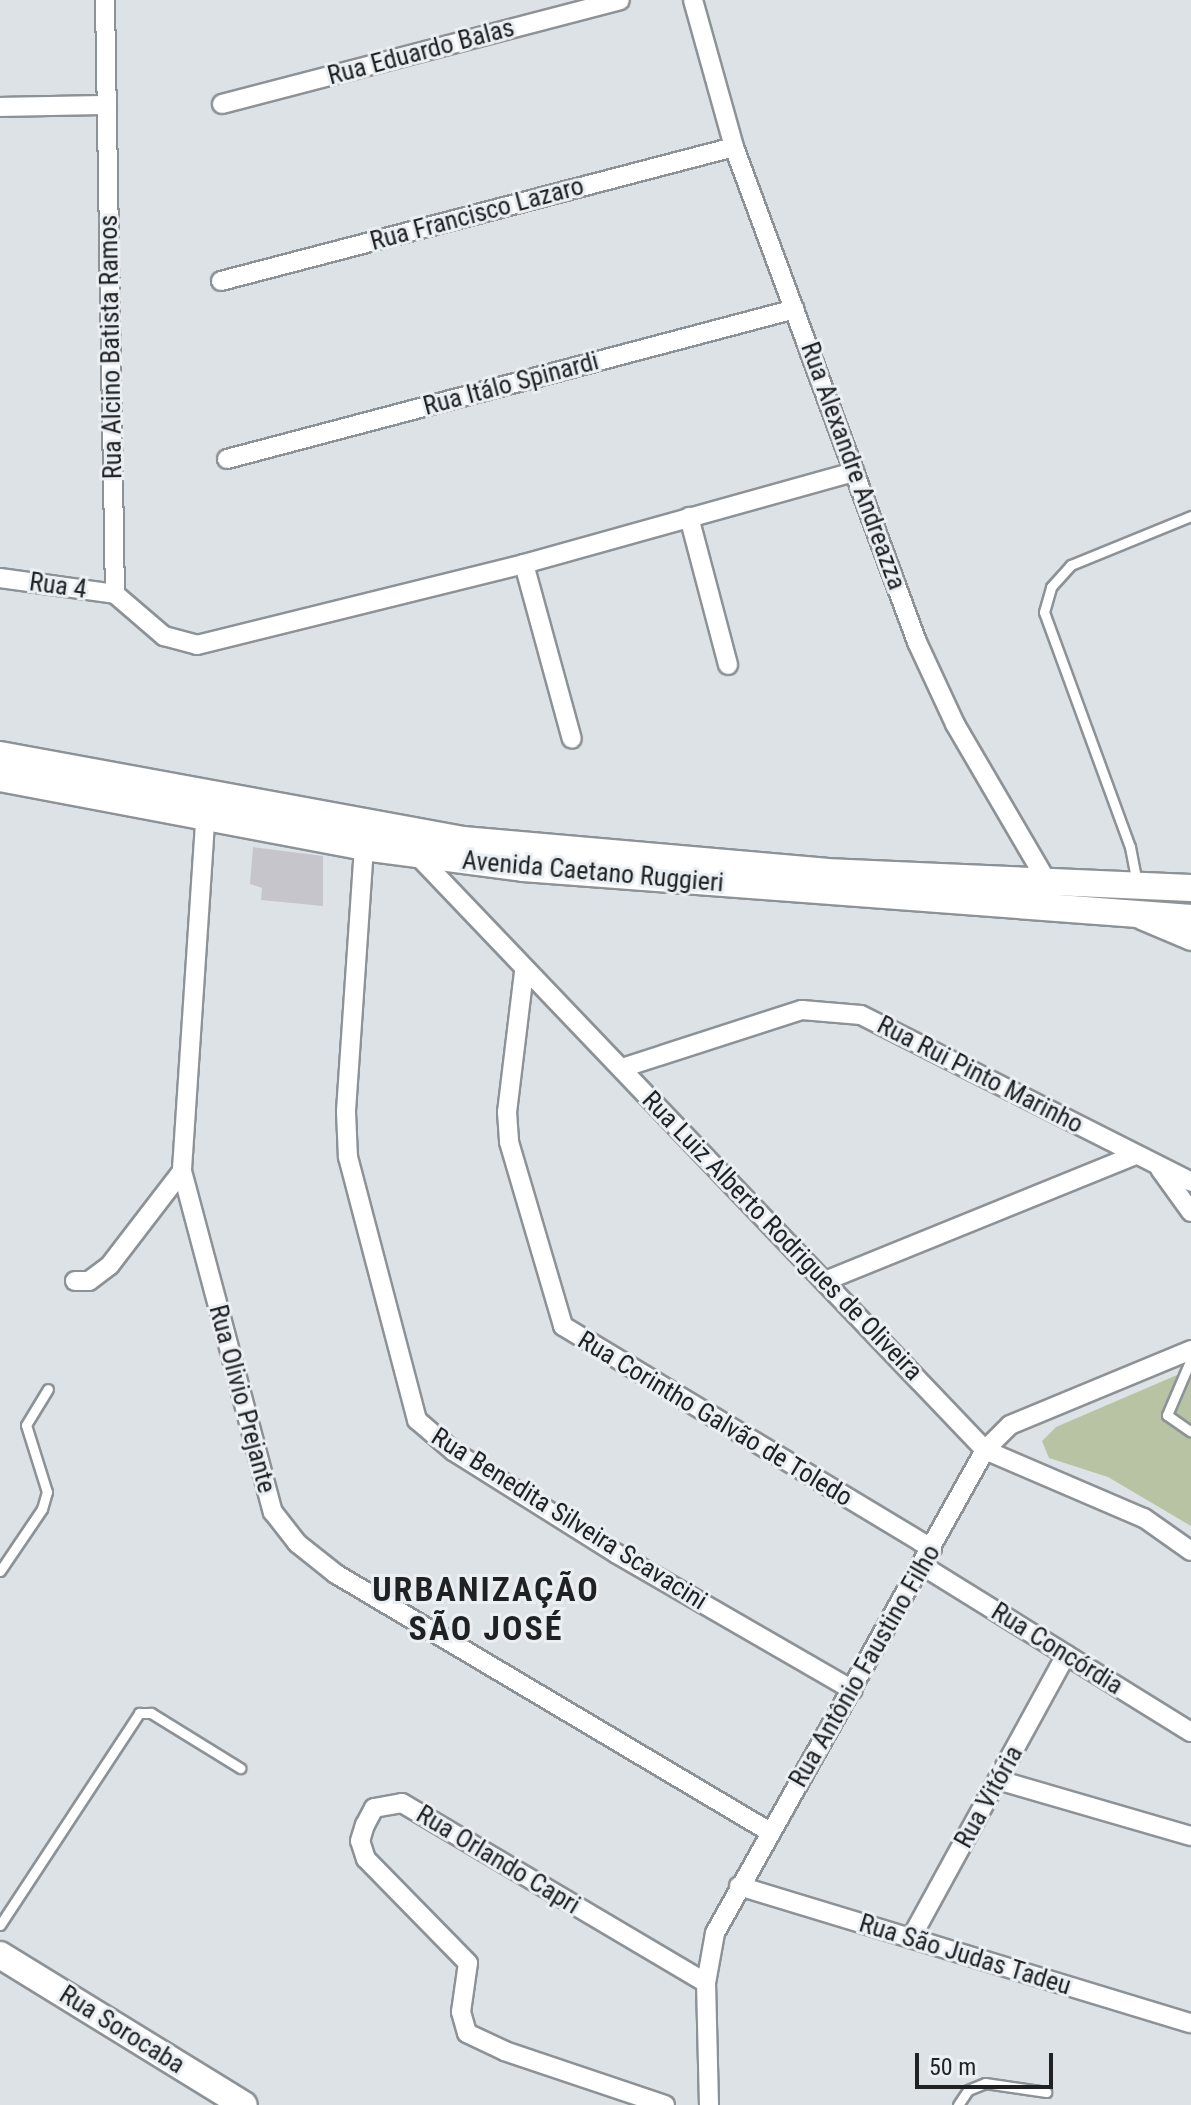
<!DOCTYPE html>
<meta charset="utf-8">
<style>
body{margin:0}
#map{position:relative;width:1191px;height:2105px;overflow:hidden;background:#dce2e6;font-family:"Roboto Condensed",sans-serif}
div>[style]{position:absolute}
.green>*{inset:0;background:#b8c3a4}
.building>*{inset:0;background:#c6c5cb}
.roads{filter:drop-shadow(2px 0 #8d9296) drop-shadow(-2px 0 #8d9296) drop-shadow(0 2px #8d9296) drop-shadow(0 -2px #8d9296)}
.lane>*{height:9px;margin:-4.5px;padding:0 4.5px;transform-origin:4.5px;border-radius:4.5px;background:#fff}
.street>*{height:18px;margin:-9px;padding:0 9px;transform-origin:9px;border-radius:9px;background:#fff}
.secondary>*{height:26px;margin:-13px;padding:0 13px;transform-origin:13px;border-radius:13px;background:#fff}
span{translate:-50% -50%;white-space:nowrap;text-align:center;line-height:1.15;-webkit-text-stroke:6px #eaeff4;paint-order:stroke}
.street-label{font-size:26px;color:#1f2123}
.district-label{font-size:34px;color:#1f2123;font-weight:700;letter-spacing:2px}
.scale{position:absolute;left:915px;top:2053px;width:138px;height:36px;box-sizing:border-box;border:4px solid #1f2123;border-top:0;padding-left:10px;font-size:24px;line-height:28px;white-space:nowrap;color:#1f2123;-webkit-text-stroke:6px #eaeff4;paint-order:stroke}
</style>
<div id="map">
<div class="green">
<i style="clip-path:polygon(1191px 1369px,1191px 1526px,1108px 1477px,1049px 1458px,1042px 1441px,1056px 1427px)"></i>
</div>
<div class="building">
<i style="clip-path:polygon(253px 847px,323px 856px,323px 906px,261px 900px,262px 888px,250px 884px)"></i>
</div>
<div class="roads">
<div class="lane">
<i style="left:1137px;top:883px;width:37px;rotate:-101deg"></i>
<i style="left:1130px;top:847px;width:250px;rotate:-110.1deg"></i>
<i style="left:1044px;top:612px;width:26px;rotate:-74deg"></i>
<i style="left:1051px;top:587px;width:30px;rotate:-48deg"></i>
<i style="left:1071px;top:565px;width:130px;rotate:-22.2deg"></i>
<i style="left:1191px;top:1359px;width:61px;rotate:113.2deg"></i>
<i style="left:1167px;top:1415px;width:29px;rotate:35deg"></i>
<i style="left:0;top:1571px;width:75px;rotate:-55.9deg"></i>
<i style="left:42px;top:1509px;width:18px;rotate:-74deg"></i>
<i style="left:47px;top:1492px;width:70px;rotate:-107.4deg"></i>
<i style="left:26px;top:1425px;width:42px;rotate:-58.6deg"></i>
<i style="left:0;top:1925px;width:254px;rotate:-56.7deg"></i>
<i style="left:139px;top:1713px;width:12px"></i>
<i style="left:151px;top:1713px;width:105px;rotate:31.7deg"></i>
<i style="left:958px;top:2105px;width:18px;rotate:-56deg"></i>
<i style="left:968px;top:2090px;width:18px;rotate:-22deg"></i>
<i style="left:985px;top:2083px;width:62px;rotate:8.4deg"></i>
</div>
<div class="street">
<i style="left:105px;top:0;width:594px;rotate:89.04deg"></i>
<i style="left:115px;top:594px;width:65px;rotate:40.6deg"></i>
<i style="left:164px;top:636px;width:34px;rotate:15deg"></i>
<i style="left:197px;top:645px;width:337px;rotate:-13.9deg"></i>
<i style="left:524px;top:564px;width:343px;rotate:-15.6deg"></i>
<i style="left:693px;top:0;width:153px;rotate:74.4deg"></i>
<i style="left:734px;top:147px;width:528px;rotate:69.71deg"></i>
<i style="left:917px;top:642px;width:90px;rotate:65.1deg"></i>
<i style="left:955px;top:724px;width:190px;rotate:59.7deg"></i>
<i style="left:222px;top:104px;width:411px;rotate:-14.6deg"></i>
<i style="left:0;top:107px;width:107px;rotate:-1.1deg"></i>
<i style="left:221px;top:281px;width:530px;rotate:-14.64deg"></i>
<i style="left:227px;top:459px;width:587px;rotate:-14.79deg"></i>
<i style="left:689px;top:517px;width:153px;rotate:75.2deg"></i>
<i style="left:524px;top:564px;width:181px;rotate:74.7deg"></i>
<i style="left:0;top:578px;width:116px;rotate:7.9deg"></i>
<i style="left:206px;top:808px;width:364px;rotate:93.8deg"></i>
<i style="left:182px;top:1171px;width:353px;rotate:75.1deg"></i>
<i style="left:273px;top:1512px;width:39px;rotate:52deg"></i>
<i style="left:297px;top:1543px;width:50px;rotate:38.5deg"></i>
<i style="left:336px;top:1574px;width:505px;rotate:30.73deg"></i>
<i style="left:364px;top:847px;width:266px;rotate:93.9deg"></i>
<i style="left:346px;top:1112px;width:45px;rotate:87.5deg"></i>
<i style="left:348px;top:1157px;width:272px;rotate:75.3deg"></i>
<i style="left:417px;top:1420px;width:48px;rotate:40.7deg"></i>
<i style="left:453px;top:1451px;width:194px;rotate:32.1deg"></i>
<i style="left:617px;top:1554px;width:272px;rotate:30deg"></i>
<i style="left:418px;top:856px;width:821px;rotate:46.33deg"></i>
<i style="left:985px;top:1450px;width:173px;rotate:23.2deg"></i>
<i style="left:1144px;top:1518px;width:57px;rotate:35.1deg"></i>
<i style="left:1141px;top:920px;width:54px;rotate:22.8deg"></i>
<i style="left:524px;top:972px;width:141px;rotate:96.9deg"></i>
<i style="left:507px;top:1112px;width:30px;rotate:86deg"></i>
<i style="left:509px;top:1142px;width:192px;rotate:73.6deg"></i>
<i style="left:563px;top:1326px;width:431px;rotate:31.1deg"></i>
<i style="left:622px;top:1068px;width:189px;rotate:-17.9deg"></i>
<i style="left:802px;top:1010px;width:59px;rotate:4.8deg"></i>
<i style="left:861px;top:1015px;width:370px;rotate:26.8deg"></i>
<i style="left:1160px;top:1169px;width:53px;rotate:54.2deg"></i>
<i style="left:75px;top:1281px;width:14px"></i>
<i style="left:89px;top:1281px;width:26px;rotate:-37deg"></i>
<i style="left:110px;top:1265px;width:118px;rotate:-52.5deg"></i>
<i style="left:825px;top:1281px;width:336px;rotate:-22.1deg"></i>
<i style="left:923px;top:1566px;width:315px;rotate:31.8deg"></i>
<i style="left:998px;top:1780px;width:201px;rotate:16.2deg"></i>
<i style="left:739px;top:1886px;width:472px;rotate:16.9deg"></i>
<i style="left:911px;top:1938px;width:323px;rotate:-61.3deg"></i>
<i style="left:665px;top:2105px;width:169px;rotate:-161.4deg"></i>
<i style="left:505px;top:2051px;width:42px;rotate:-154.7deg"></i>
<i style="left:467px;top:2033px;width:22px;rotate:-106deg"></i>
<i style="left:461px;top:2012px;width:49px;rotate:-81.9deg"></i>
<i style="left:468px;top:1963px;width:146px;rotate:-134.4deg"></i>
<i style="left:366px;top:1859px;width:19px;rotate:-108deg"></i>
<i style="left:360px;top:1841px;width:17px;rotate:-73deg"></i>
<i style="left:365px;top:1825px;width:19px;rotate:-62deg"></i>
<i style="left:374px;top:1808px;width:28px;rotate:-10deg"></i>
<i style="left:402px;top:1803px;width:353px;rotate:30.6deg"></i>
<i style="left:709px;top:2105px;width:122px;rotate:-91.4deg"></i>
<i style="left:706px;top:1983px;width:51px;rotate:-79.8deg"></i>
<i style="left:715px;top:1933px;width:553px;rotate:-60.79deg"></i>
<i style="left:985px;top:1450px;width:35px;rotate:-45deg"></i>
<i style="left:1010px;top:1425px;width:196px;rotate:-22.5deg"></i>
</div>
<div class="secondary">
<i style="left:0;top:755px;width:471px;rotate:10.4deg"></i>
<i style="left:463px;top:840px;width:364px;rotate:5deg"></i>
<i style="left:826px;top:872px;width:365px;rotate:2.5deg"></i>
<i style="left:0;top:778px;width:370px;rotate:10.7deg"></i>
<i style="left:364px;top:847px;width:160px;rotate:7.5deg"></i>
<i style="left:523px;top:868px;width:670px;rotate:4.28deg"></i>
<i style="left:0;top:1955px;width:286px;rotate:31.6deg"></i>
</div>
</div>
<div class="street-label">
<span style="left:421px;top:52px;rotate:-15deg">Rua Eduardo Balas</span>
<span style="left:477px;top:214px;rotate:-15deg">Rua Francisco Lazaro</span>
<span style="left:111px;top:347px;rotate:-91deg">Rua Alcino Batista Ramos</span>
<span style="left:511px;top:384px;rotate:-15deg">Rua Itálo Spinardi</span>
<span style="left:853px;top:466px;rotate:70deg">Rua Alexandre Andreazza</span>
<span style="left:58px;top:586px;rotate:8deg">Rua 4</span>
<span style="left:593px;top:872px;rotate:5deg">Avenida Caetano Ruggieri</span>
<span style="left:980px;top:1075px;rotate:27deg">Rua Rui Pinto Marinho</span>
<span style="left:782px;top:1236px;rotate:46deg">Rua Luiz Alberto Rodrigues de Oliveira</span>
<span style="left:242px;top:1399px;rotate:75deg">Rua Olivio Prejante</span>
<span style="left:715px;top:1419px;rotate:31deg">Rua Corintho Galvão de Toledo</span>
<span style="left:569px;top:1519px;rotate:32deg">Rua Benedita Silveira Scavacini</span>
<span style="left:1057px;top:1649px;rotate:32deg">Rua Concórdia</span>
<span style="left:865px;top:1666px;rotate:-60deg">Rua Antônio Faustino Filho</span>
<span style="left:989px;top:1797px;rotate:-61deg">Rua Vitória</span>
<span style="left:498px;top:1860px;rotate:31deg">Rua Orlando Capri</span>
<span style="left:965px;top:1955px;rotate:17deg">Rua São Judas Tadeu</span>
<span style="left:122px;top:2030px;rotate:32deg">Rua Sorocaba</span>
</div>
<div class="district-label">
<span style="left:486px;top:1609px">URBANIZAÇÃO<br>SÃO JOSÉ</span>
</div>
<div class="scale">50 m</div>
</div>
